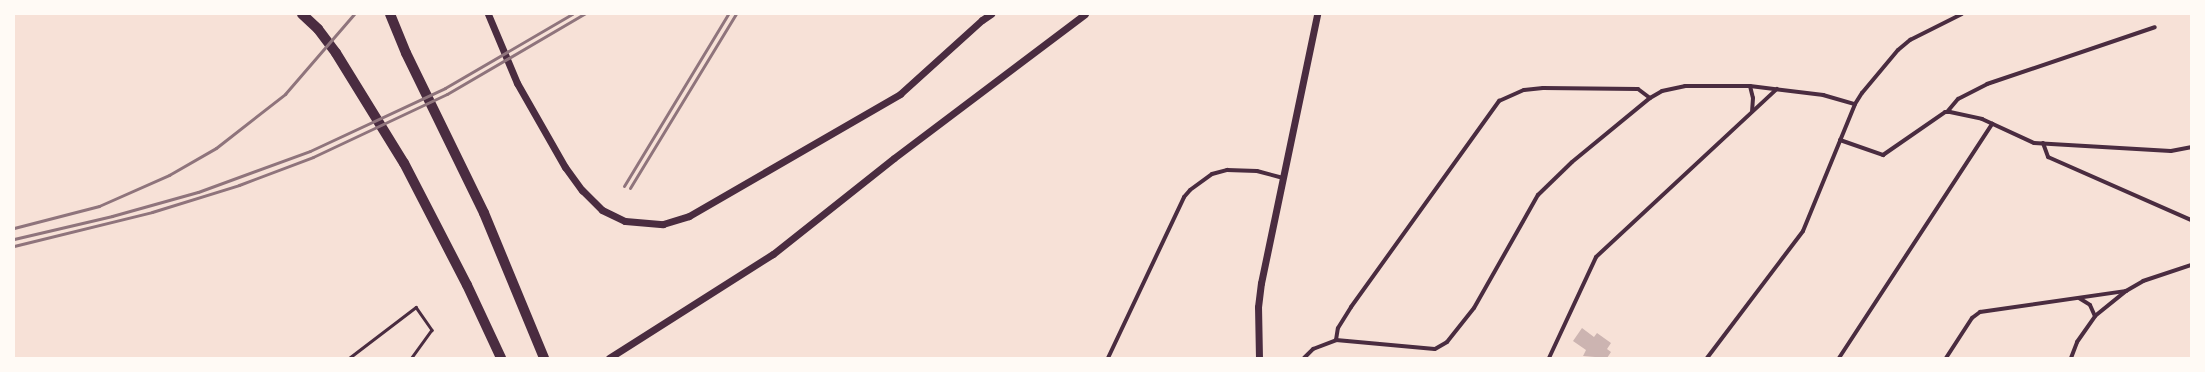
<!DOCTYPE html>
<style>
body{margin:0}
#map{position:relative;width:2205px;height:372px;overflow:hidden;background:#f7e1d7;font-family:Cabin,sans-serif}
div>[style]{position:absolute}
.building>*{inset:0;background:#ccb4b1}
.service>*{height:2.5px;margin:-1.25px;padding:0 1.25px;transform-origin:1.25px;border-radius:1.25px;background:#4a2c40}
.minor>*{height:4px;margin:-2px;padding:0 2px;transform-origin:2px;border-radius:2px;background:#4a2c40}
.tertiary>*{height:7px;margin:-3.5px;padding:0 3.5px;transform-origin:3.5px;border-radius:3.5px;background:#4a2c40}
.motorway>*{height:10px;margin:-5px;padding:0 5px;transform-origin:5px;border-radius:5px;background:#4a2c40}
.rail>*{height:3px;margin:-1.5px;padding:0 1.5px;transform-origin:1.5px;border-radius:1.5px;background:#8f747c}
span{translate:-50% -50%;white-space:nowrap;text-align:center;line-height:1.15;-webkit-text-stroke:3.5px #fffaf5;paint-order:stroke}
.frame{position:absolute;inset:0;border:15px solid #fffaf5;pointer-events:none}
</style>
<div id="map">
<div class="building">
<i style="clip-path:polygon(1582px 328px,1594px 337px,1597px 333px,1611px 343px,1607px 349px,1611px 352px,1607px 358px,1583px 356px,1586px 350px,1573px 341px)"></i>
</div>
<div class="service">
<i style="left:349px;top:358px;width:84px;rotate:-37.3deg"></i>
<i style="left:416px;top:307px;width:28px;rotate:55deg"></i>
<i style="left:432px;top:330px;width:34px;rotate:126deg"></i>
</div>
<div class="minor">
<i style="left:1750px;top:86px;width:12px;rotate:76deg"></i>
<i style="left:1753px;top:98px;width:13px;rotate:94deg"></i>
<i style="left:1947px;top:112px;width:17px;rotate:-50deg"></i>
<i style="left:1958px;top:99px;width:33px;rotate:-27deg"></i>
<i style="left:1987px;top:84px;width:177px;rotate:-18.7deg"></i>
<i style="left:1840px;top:140px;width:46px;rotate:19.2deg"></i>
<i style="left:1883px;top:155px;width:75px;rotate:-34.7deg"></i>
<i style="left:1945px;top:112px;width:5px"></i>
<i style="left:1950px;top:112px;width:33px;rotate:12deg"></i>
<i style="left:1982px;top:119px;width:57px;rotate:24.8deg"></i>
<i style="left:2034px;top:143px;width:137px;rotate:3.3deg"></i>
<i style="left:2171px;top:151px;width:20px;rotate:-11deg"></i>
<i style="left:2043px;top:143px;width:15px;rotate:70deg"></i>
<i style="left:2048px;top:157px;width:156px;rotate:23.8deg"></i>
<i style="left:2079px;top:298px;width:13px;rotate:32deg"></i>
<i style="left:2090px;top:305px;width:12px;rotate:66deg"></i>
<i style="left:1336px;top:340px;width:12px;rotate:-81deg"></i>
<i style="left:1338px;top:328px;width:25px;rotate:-58deg"></i>
<i style="left:1351px;top:307px;width:254px;rotate:-54.3deg"></i>
<i style="left:1499px;top:101px;width:27px;rotate:-24deg"></i>
<i style="left:1524px;top:90px;width:19px;rotate:-6deg"></i>
<i style="left:1543px;top:88px;width:95px;rotate:0.6deg"></i>
<i style="left:1638px;top:89px;width:15px;rotate:37deg"></i>
<i style="left:1108px;top:358px;width:178px;rotate:-64.7deg"></i>
<i style="left:1184px;top:197px;width:9px;rotate:-49deg"></i>
<i style="left:1190px;top:190px;width:27px;rotate:-36deg"></i>
<i style="left:1212px;top:174px;width:16px;rotate:-15deg"></i>
<i style="left:1227px;top:170px;width:30px;rotate:2deg"></i>
<i style="left:1257px;top:171px;width:28px;rotate:15deg"></i>
<i style="left:1304px;top:358px;width:13px;rotate:-45deg"></i>
<i style="left:1313px;top:349px;width:25px;rotate:-21deg"></i>
<i style="left:1336px;top:340px;width:99px;rotate:5.2deg"></i>
<i style="left:1435px;top:349px;width:14px;rotate:-30deg"></i>
<i style="left:1447px;top:342px;width:43px;rotate:-51.5deg"></i>
<i style="left:1474px;top:308px;width:130px;rotate:-60.5deg"></i>
<i style="left:1538px;top:195px;width:47px;rotate:-44.1deg"></i>
<i style="left:1572px;top:162px;width:101px;rotate:-39.4deg"></i>
<i style="left:1650px;top:98px;width:14px;rotate:-30deg"></i>
<i style="left:1662px;top:91px;width:24px;rotate:-12deg"></i>
<i style="left:1685px;top:86px;width:65px"></i>
<i style="left:1750px;top:86px;width:74px;rotate:7deg"></i>
<i style="left:1823px;top:95px;width:33px;rotate:16deg"></i>
<i style="left:1549px;top:358px;width:111px;rotate:-65deg"></i>
<i style="left:1596px;top:257px;width:247px;rotate:-42.9deg"></i>
<i style="left:1707px;top:358px;width:159px;rotate:-52.9deg"></i>
<i style="left:1803px;top:231px;width:137px;rotate:-67.7deg"></i>
<i style="left:1855px;top:104px;width:13px;rotate:-58deg"></i>
<i style="left:1862px;top:93px;width:56px;rotate:-50.1deg"></i>
<i style="left:1898px;top:50px;width:16px;rotate:-40deg"></i>
<i style="left:1910px;top:40px;width:58px;rotate:-26.6deg"></i>
<i style="left:1839px;top:358px;width:280px;rotate:-56.8deg"></i>
<i style="left:1946px;top:358px;width:48px;rotate:-57deg"></i>
<i style="left:1972px;top:318px;width:10px;rotate:-37deg"></i>
<i style="left:1980px;top:312px;width:148px;rotate:-8.2deg"></i>
<i style="left:2071px;top:358px;width:17px;rotate:-69deg"></i>
<i style="left:2077px;top:342px;width:32px;rotate:-55deg"></i>
<i style="left:2095px;top:316px;width:40px;rotate:-39deg"></i>
<i style="left:2126px;top:291px;width:20px;rotate:-30deg"></i>
<i style="left:2143px;top:281px;width:51px;rotate:-18.4deg"></i>
</div>
<div class="tertiary">
<i style="left:488px;top:14px;width:75px;rotate:67.2deg"></i>
<i style="left:517px;top:83px;width:97px;rotate:60.3deg"></i>
<i style="left:565px;top:167px;width:29px;rotate:54deg"></i>
<i style="left:582px;top:190px;width:28px;rotate:45deg"></i>
<i style="left:602px;top:210px;width:25px;rotate:26deg"></i>
<i style="left:625px;top:221px;width:38px;rotate:5deg"></i>
<i style="left:663px;top:224px;width:27px;rotate:-17deg"></i>
<i style="left:689px;top:216px;width:244px;rotate:-30deg"></i>
<i style="left:900px;top:94px;width:110px;rotate:-42.1deg"></i>
<i style="left:982px;top:20px;width:11px;rotate:-34deg"></i>
<i style="left:609px;top:358px;width:194px;rotate:-32.4deg"></i>
<i style="left:773px;top:254px;width:154px;rotate:-38.4deg"></i>
<i style="left:894px;top:158px;width:239px;rotate:-37deg"></i>
<i style="left:1259px;top:358px;width:51px;rotate:-91.1deg"></i>
<i style="left:1258px;top:307px;width:24px;rotate:-83deg"></i>
<i style="left:1261px;top:283px;width:275px;rotate:-78.2deg"></i>
</div>
<div class="motorway">
<i style="left:302px;top:14px;width:22px;rotate:43deg"></i>
<i style="left:318px;top:29px;width:30px;rotate:53deg"></i>
<i style="left:336px;top:53px;width:129px;rotate:58.3deg"></i>
<i style="left:404px;top:163px;width:137px;rotate:62.7deg"></i>
<i style="left:467px;top:285px;width:81px;rotate:65deg"></i>
<i style="left:390px;top:14px;width:42px;rotate:67.7deg"></i>
<i style="left:406px;top:53px;width:178px;rotate:64deg"></i>
<i style="left:484px;top:213px;width:157px;rotate:67.5deg"></i>
</div>
<div class="rail">
<i style="left:624px;top:186px;width:201px;rotate:-58.8deg"></i>
<i style="left:630px;top:188px;width:204px;rotate:-58.7deg"></i>
<i style="left:14px;top:228px;width:88px;rotate:-14.5deg"></i>
<i style="left:99px;top:206px;width:77px;rotate:-23.9deg"></i>
<i style="left:169px;top:175px;width:54px;rotate:-29.9deg"></i>
<i style="left:216px;top:148px;width:88px;rotate:-38deg"></i>
<i style="left:285px;top:94px;width:106px;rotate:-49.2deg"></i>
<i style="left:14px;top:239px;width:101px;rotate:-13.2deg"></i>
<i style="left:112px;top:216px;width:89px;rotate:-15.6deg"></i>
<i style="left:198px;top:192px;width:119px;rotate:-20.1deg"></i>
<i style="left:310px;top:151px;width:149px;rotate:-25deg"></i>
<i style="left:445px;top:88px;width:147px;rotate:-30.2deg"></i>
<i style="left:14px;top:246px;width:142px;rotate:-13.8deg"></i>
<i style="left:152px;top:212px;width:91px;rotate:-17.2deg"></i>
<i style="left:239px;top:185px;width:79px;rotate:-20.7deg"></i>
<i style="left:313px;top:157px;width:148px;rotate:-25.2deg"></i>
<i style="left:447px;top:94px;width:159px;rotate:-30.3deg"></i>
</div>
<div class="frame"></div>
</div>
